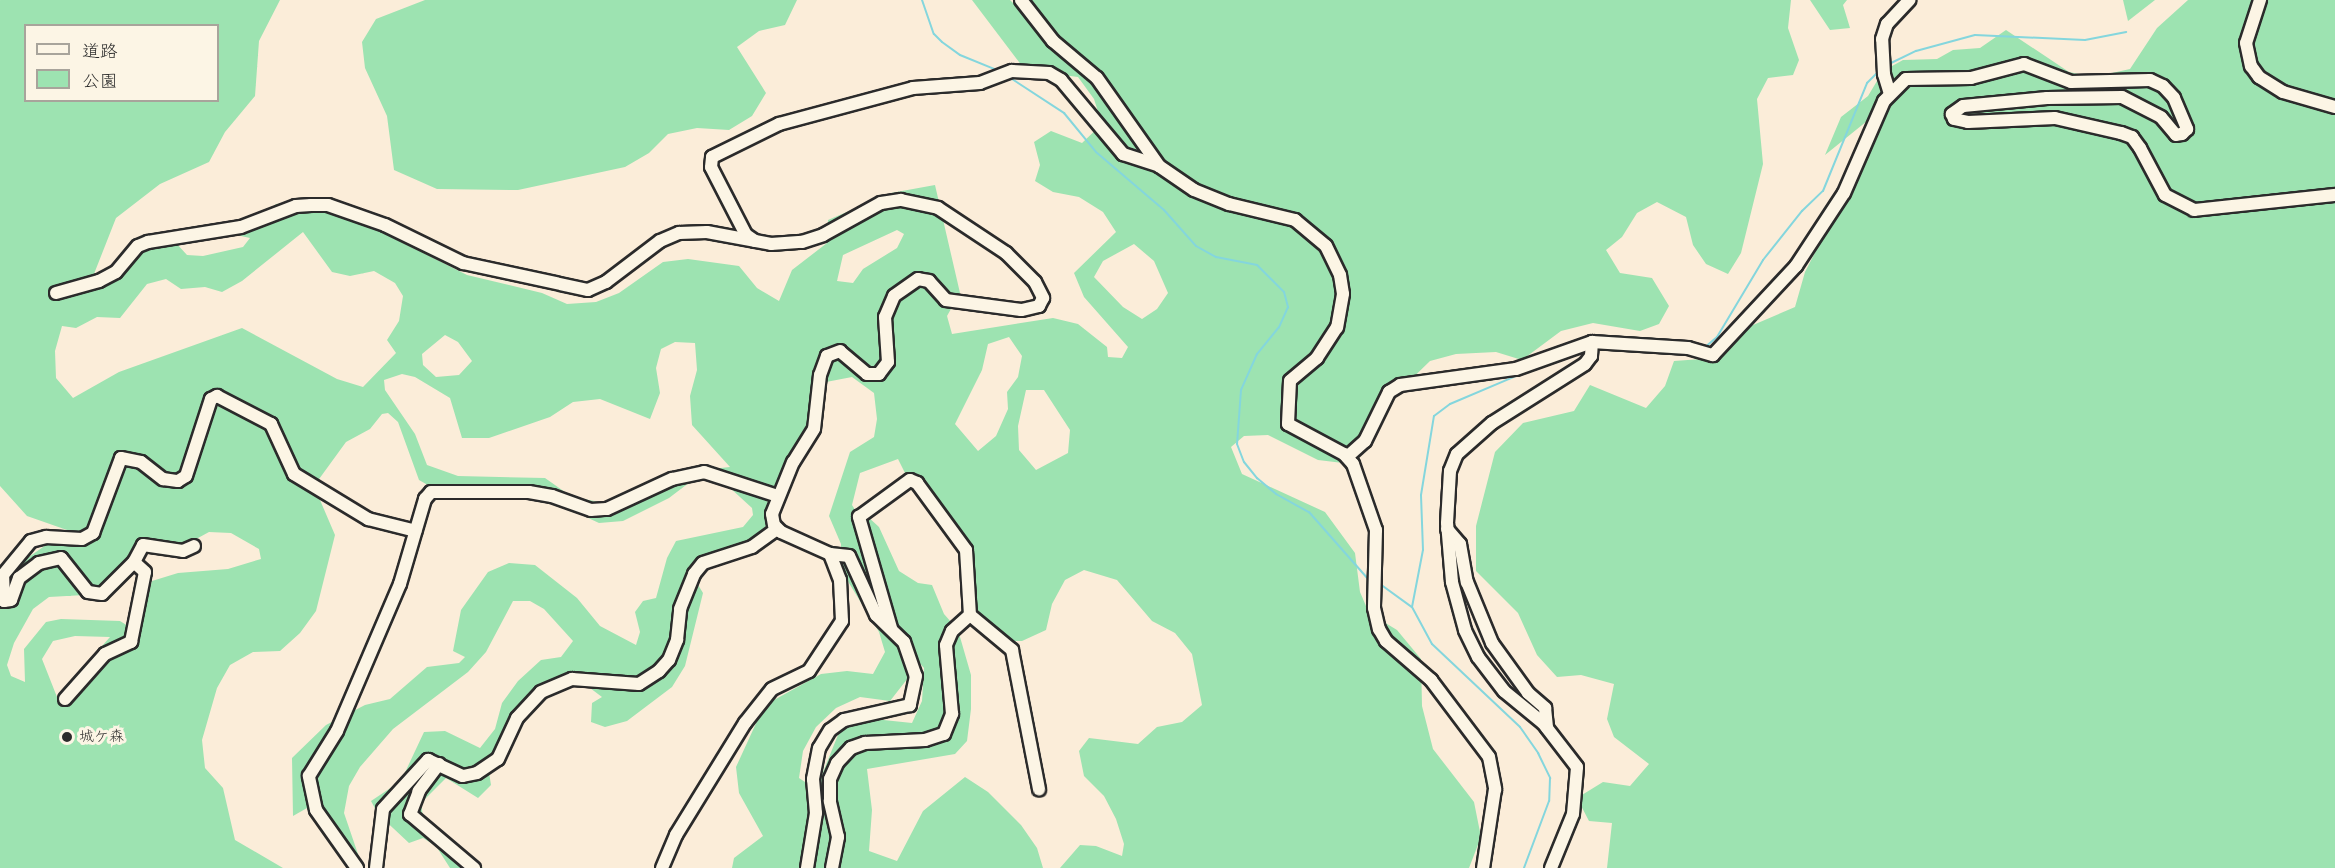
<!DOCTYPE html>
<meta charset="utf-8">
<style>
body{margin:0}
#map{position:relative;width:2335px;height:868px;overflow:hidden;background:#fbedd9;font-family:Pangolin,"Klee One",sans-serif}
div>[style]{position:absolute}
.green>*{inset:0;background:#9de3b1}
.stream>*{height:2px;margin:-1px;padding:0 1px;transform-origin:1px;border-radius:1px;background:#84d6dd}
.roads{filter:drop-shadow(2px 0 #2b2b2b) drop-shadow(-2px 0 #2b2b2b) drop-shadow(0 2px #2b2b2b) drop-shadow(0 -2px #2b2b2b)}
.minor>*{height:12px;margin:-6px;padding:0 6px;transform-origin:6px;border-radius:6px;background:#fcf5e5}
.dots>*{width:16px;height:16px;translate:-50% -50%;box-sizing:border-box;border:3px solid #fcf5e5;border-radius:50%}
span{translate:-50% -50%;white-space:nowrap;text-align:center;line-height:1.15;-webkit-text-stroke:6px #fcf5e5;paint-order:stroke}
.poi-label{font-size:15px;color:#2b2b2b}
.left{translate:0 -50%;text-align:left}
.legend{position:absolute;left:24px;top:24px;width:195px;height:78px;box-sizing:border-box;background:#fcf5e5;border:2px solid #a8a49b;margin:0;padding:8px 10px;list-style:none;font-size:18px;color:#2b2b2b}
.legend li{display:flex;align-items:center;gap:12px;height:30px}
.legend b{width:30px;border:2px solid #a8a49b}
</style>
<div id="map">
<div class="green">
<i style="clip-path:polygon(evenodd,0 0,280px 0,259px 41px,255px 96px,225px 132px,209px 162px,160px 184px,116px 218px,92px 279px,106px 278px,111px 267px,133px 251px,176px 243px,187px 255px,203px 256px,243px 247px,250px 238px,223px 232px,252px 225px,276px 204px,303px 202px,330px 206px,467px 275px,542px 293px,567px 304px,596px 302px,619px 293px,663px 262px,688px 259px,739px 266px,757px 288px,779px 301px,792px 270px,827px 243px,828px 220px,891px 193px,935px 185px,960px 293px,947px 316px,952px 334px,1053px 318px,1078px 324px,1107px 347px,1108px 357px,1122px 358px,1128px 347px,1084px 297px,1074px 273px,1116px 232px,1103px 212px,1079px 197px,1053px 192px,1035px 181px,1040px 165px,1034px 142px,1051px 131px,1082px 143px,1102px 124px,1094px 99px,1078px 77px,1025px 70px,972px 0,1010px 0,1024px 14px,1025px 0,1791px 0,1788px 28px,1799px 60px,1793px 75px,1768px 78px,1757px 99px,1763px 164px,1741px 253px,1728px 274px,1706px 264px,1693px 245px,1686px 217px,1657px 202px,1637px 213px,1622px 237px,1606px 250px,1620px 273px,1652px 278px,1669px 306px,1659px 324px,1640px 331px,1593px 323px,1561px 331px,1522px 360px,1496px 352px,1456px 354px,1430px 361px,1392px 398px,1343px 463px,1318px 460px,1268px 435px,1244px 436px,1231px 447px,1242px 474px,1325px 512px,1355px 553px,1360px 592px,1369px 613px,1397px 630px,1421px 659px,1422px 706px,1433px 749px,1474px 802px,1481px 837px,1469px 868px,1060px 868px,1080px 845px,1096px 846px,1122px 856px,1124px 844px,1116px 819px,1104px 796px,1084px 776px,1079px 751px,1089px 738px,1138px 744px,1157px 727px,1182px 722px,1202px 705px,1192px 654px,1175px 633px,1152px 621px,1117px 580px,1084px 570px,1065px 580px,1052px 604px,1046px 630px,1022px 641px,994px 641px,973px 626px,968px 600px,969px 547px,908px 479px,898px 459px,860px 473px,852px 505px,862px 521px,867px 516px,879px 527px,899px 571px,918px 583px,932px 585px,944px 614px,958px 630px,971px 675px,971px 709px,967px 741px,955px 754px,867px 769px,872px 810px,869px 851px,897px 861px,923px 811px,965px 777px,988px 792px,1021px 825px,1037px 848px,1043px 868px,732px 868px,734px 858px,763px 836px,739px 793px,736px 767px,758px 719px,774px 700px,821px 674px,847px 671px,873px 674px,885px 652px,879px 632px,841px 570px,841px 544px,829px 516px,850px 452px,874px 437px,877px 419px,874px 393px,852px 377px,826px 382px,819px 407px,785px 479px,766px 497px,773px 518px,754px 539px,707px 556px,689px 570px,703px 593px,685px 666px,672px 687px,627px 721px,605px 727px,591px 722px,592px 703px,602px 697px,586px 685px,550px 685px,524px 715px,515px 740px,499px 760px,488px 766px,491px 785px,478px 798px,446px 778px,421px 803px,423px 817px,437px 832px,483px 868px,450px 868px,436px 846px,423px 838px,409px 843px,378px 814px,371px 801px,401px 781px,424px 732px,445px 731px,480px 748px,495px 729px,502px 703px,518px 681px,541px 660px,561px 657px,573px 641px,544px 609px,530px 601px,513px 601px,486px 652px,468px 672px,393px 729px,360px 767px,349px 786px,344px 813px,360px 860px,338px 838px,324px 809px,307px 808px,293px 816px,292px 758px,326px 725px,365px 705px,390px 699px,427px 667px,459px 663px,465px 657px,453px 651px,461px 610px,488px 572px,509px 563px,535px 565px,577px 598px,600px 626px,636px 645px,640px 632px,635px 612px,643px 601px,656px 598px,667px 558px,676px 541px,743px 527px,753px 515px,752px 508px,717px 476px,694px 479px,669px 498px,623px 521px,599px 523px,532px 492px,433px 488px,419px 480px,398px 422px,388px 413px,382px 414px,370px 429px,346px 442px,314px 486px,335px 535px,316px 611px,300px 633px,280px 651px,253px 652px,230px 665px,217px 688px,202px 740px,205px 768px,223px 788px,235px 840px,283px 868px,0 868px,0 596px,12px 569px,67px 530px,27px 516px,0 486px,0 0,26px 26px,218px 26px,218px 100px,26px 100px,26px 26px,0 0,897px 230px,904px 234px,897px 248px,863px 269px,853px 283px,837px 281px,843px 255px,897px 230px,0 0,303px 232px,332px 272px,350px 276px,374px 271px,395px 283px,403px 296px,399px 321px,387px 340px,396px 353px,363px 387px,337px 379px,242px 328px,119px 372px,73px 398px,56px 378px,55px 351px,62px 326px,76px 328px,97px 317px,120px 318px,147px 284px,166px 279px,181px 289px,205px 287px,222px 292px,242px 281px,303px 232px,0 0,1134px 244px,1154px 261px,1168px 293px,1157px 309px,1142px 319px,1123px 307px,1094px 277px,1103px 261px,1134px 244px,0 0,445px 335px,458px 342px,472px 361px,459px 375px,436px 377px,423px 365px,422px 354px,445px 335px,0 0,1009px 337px,1022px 356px,1018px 377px,1007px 392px,1008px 409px,996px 436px,978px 451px,955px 424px,982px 370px,988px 344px,1009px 337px,0 0,675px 342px,695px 343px,697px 370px,690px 396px,692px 425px,730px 467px,693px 471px,623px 506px,572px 497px,545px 478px,458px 476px,427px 465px,415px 434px,385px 390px,384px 380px,402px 374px,415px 377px,450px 398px,462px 438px,489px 438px,550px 417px,573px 402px,600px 399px,650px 419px,660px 393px,656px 368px,661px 349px,675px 342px,0 0,1026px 390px,1044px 390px,1070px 430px,1068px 453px,1036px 470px,1019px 450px,1018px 426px,1026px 390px,0 0,209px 532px,231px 533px,259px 549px,261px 559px,228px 569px,178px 573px,152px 581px,136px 631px,120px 621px,61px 619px,46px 622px,24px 649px,25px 682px,11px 676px,7px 665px,14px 643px,33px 609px,49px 597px,102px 594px,136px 554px,143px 539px,187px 544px,209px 532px,0 0,75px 636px,110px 637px,57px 697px,42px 659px,53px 641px,75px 636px,0 0,909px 651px,924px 668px,922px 701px,912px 723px,874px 719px,840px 730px,821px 777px,811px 786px,799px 778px,803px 751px,816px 727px,836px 708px,860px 697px,890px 701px,908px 678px,909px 651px)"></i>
<i style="clip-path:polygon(425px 0,797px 0,785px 25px,759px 31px,737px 47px,766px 93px,752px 116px,729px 130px,697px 128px,668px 134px,649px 153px,625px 167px,518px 190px,437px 189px,394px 170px,387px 116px,365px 68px,362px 42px,376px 19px)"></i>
<i style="clip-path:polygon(1810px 0,1847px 0,1843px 5px,1850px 28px,1830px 30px)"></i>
<i style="clip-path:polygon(2123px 0,2155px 0,2128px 21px)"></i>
<i style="clip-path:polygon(2188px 0,2335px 0,2335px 868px,1607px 868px,1612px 823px,1589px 821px,1577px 798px,1603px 782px,1630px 786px,1649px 764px,1614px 737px,1607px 719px,1614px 684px,1581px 675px,1557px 677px,1537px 655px,1518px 613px,1476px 571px,1476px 526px,1495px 452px,1523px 423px,1574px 411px,1590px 385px,1646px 408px,1665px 386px,1674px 361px,1715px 358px,1739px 331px,1795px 307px,1805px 272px,1851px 183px,1872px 117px,1825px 155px,1841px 117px,1868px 96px,1883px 71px,1903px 60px,1937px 59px,1953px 50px,1980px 48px,2006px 30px,2069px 72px,2094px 77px,2130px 69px,2157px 28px)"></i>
</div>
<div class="stream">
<i style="left:922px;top:0;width:36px;rotate:71deg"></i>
<i style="left:934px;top:34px;width:11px;rotate:45deg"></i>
<i style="left:942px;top:42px;width:22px;rotate:36deg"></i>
<i style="left:960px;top:55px;width:42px;rotate:22.3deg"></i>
<i style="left:1889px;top:64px;width:30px;rotate:-26deg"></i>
<i style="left:1916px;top:51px;width:61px;rotate:-15.2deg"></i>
<i style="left:1975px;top:35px;width:110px;rotate:2.6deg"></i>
<i style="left:2085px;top:40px;width:42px;rotate:-11deg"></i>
<i style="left:1009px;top:77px;width:66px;rotate:33.2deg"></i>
<i style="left:1064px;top:113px;width:50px;rotate:50.6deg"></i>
<i style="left:1096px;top:152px;width:89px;rotate:40.5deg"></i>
<i style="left:1164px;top:210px;width:48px;rotate:48.4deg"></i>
<i style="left:1196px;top:246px;width:23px;rotate:29deg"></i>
<i style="left:1216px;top:257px;width:42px;rotate:11deg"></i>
<i style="left:1257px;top:265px;width:38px;rotate:45deg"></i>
<i style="left:1284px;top:292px;width:16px;rotate:75deg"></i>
<i style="left:1288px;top:307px;width:22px;rotate:114deg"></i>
<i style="left:1279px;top:327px;width:35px;rotate:129deg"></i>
<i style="left:1257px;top:354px;width:39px;rotate:114deg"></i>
<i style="left:1241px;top:390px;width:54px;rotate:94.2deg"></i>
<i style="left:1237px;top:444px;width:19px;rotate:69deg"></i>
<i style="left:1244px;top:462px;width:21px;rotate:51deg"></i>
<i style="left:1257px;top:478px;width:25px;rotate:40deg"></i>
<i style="left:1276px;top:494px;width:38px;rotate:29deg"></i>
<i style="left:1309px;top:512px;width:91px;rotate:48.6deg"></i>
<i style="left:1704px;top:348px;width:17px;rotate:-40deg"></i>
<i style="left:1717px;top:337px;width:90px;rotate:-59.1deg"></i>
<i style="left:1763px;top:260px;width:63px;rotate:-51.5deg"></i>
<i style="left:1802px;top:211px;width:29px;rotate:-44deg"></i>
<i style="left:1823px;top:191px;width:117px;rotate:-67.8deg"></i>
<i style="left:1867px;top:83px;width:17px;rotate:-45deg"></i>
<i style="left:1380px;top:584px;width:39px;rotate:36deg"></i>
<i style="left:1412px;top:607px;width:42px;rotate:61.6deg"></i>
<i style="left:1432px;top:644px;width:121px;rotate:43.3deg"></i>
<i style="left:1520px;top:727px;width:32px;rotate:55deg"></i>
<i style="left:1538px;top:753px;width:28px;rotate:64deg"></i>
<i style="left:1550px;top:778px;width:23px;rotate:92deg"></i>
<i style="left:1549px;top:801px;width:72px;rotate:110.5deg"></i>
<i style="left:1412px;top:607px;width:58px;rotate:-79.1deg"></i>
<i style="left:1423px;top:550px;width:55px;rotate:-92.1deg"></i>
<i style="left:1421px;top:495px;width:80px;rotate:-80.7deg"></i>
<i style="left:1434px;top:416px;width:20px;rotate:-37deg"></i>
<i style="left:1450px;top:404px;width:87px;rotate:-23deg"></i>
</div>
<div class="roads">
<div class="minor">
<i style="left:1021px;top:0;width:52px;rotate:52deg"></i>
<i style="left:1053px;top:41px;width:57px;rotate:40.1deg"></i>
<i style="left:1097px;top:78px;width:108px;rotate:54.8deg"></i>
<i style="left:1159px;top:166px;width:42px;rotate:34.4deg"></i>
<i style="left:1194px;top:190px;width:38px;rotate:22deg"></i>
<i style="left:1229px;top:204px;width:68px;rotate:13.6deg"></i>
<i style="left:1295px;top:220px;width:40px;rotate:40deg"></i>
<i style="left:1326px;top:246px;width:32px;rotate:64deg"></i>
<i style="left:1340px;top:275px;width:19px;rotate:81deg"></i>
<i style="left:1343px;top:294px;width:34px;rotate:100deg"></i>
<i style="left:1337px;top:327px;width:37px;rotate:123deg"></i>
<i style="left:1317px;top:358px;width:35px;rotate:140deg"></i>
<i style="left:1290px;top:381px;width:43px;rotate:92.7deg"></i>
<i style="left:1288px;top:424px;width:64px;rotate:28.2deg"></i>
<i style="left:1344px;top:454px;width:13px;rotate:48deg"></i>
<i style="left:1353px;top:464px;width:70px;rotate:70.8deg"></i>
<i style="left:1376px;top:530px;width:78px;rotate:91.5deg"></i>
<i style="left:1374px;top:608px;width:22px;rotate:77deg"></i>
<i style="left:1379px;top:629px;width:14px;rotate:60deg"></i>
<i style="left:1386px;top:641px;width:60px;rotate:40.9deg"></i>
<i style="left:1431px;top:680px;width:96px;rotate:53deg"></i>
<i style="left:1489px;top:757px;width:33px;rotate:79deg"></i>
<i style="left:1495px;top:789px;width:80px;rotate:98.6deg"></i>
<i style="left:2260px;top:0;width:45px;rotate:108deg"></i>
<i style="left:2246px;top:43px;width:24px;rotate:78deg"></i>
<i style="left:2251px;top:66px;width:14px;rotate:54deg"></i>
<i style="left:2259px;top:77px;width:28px;rotate:32deg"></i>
<i style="left:2283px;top:92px;width:54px;rotate:16.1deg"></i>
<i style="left:1890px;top:94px;width:21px;rotate:-107deg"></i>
<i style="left:1884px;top:74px;width:35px;rotate:-93deg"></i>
<i style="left:1882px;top:39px;width:16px;rotate:-72deg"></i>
<i style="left:1887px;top:24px;width:33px;rotate:-47deg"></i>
<i style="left:755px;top:241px;width:11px;rotate:-146deg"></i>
<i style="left:746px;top:235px;width:76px;rotate:-117.2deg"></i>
<i style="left:711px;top:167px;width:10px;rotate:-84deg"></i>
<i style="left:712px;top:157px;width:75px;rotate:-26.2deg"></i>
<i style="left:779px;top:124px;width:139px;rotate:-15deg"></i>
<i style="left:913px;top:88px;width:67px;rotate:-4.3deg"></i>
<i style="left:980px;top:83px;width:34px;rotate:-21deg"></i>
<i style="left:1012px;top:71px;width:37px;rotate:3deg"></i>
<i style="left:1049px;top:73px;width:14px;rotate:30deg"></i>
<i style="left:1061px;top:80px;width:97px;rotate:50deg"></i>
<i style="left:1123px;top:154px;width:35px;rotate:18deg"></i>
<i style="left:56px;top:293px;width:45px;rotate:-15.6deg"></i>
<i style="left:99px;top:281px;width:19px;rotate:-28deg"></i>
<i style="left:116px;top:272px;width:34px;rotate:-50deg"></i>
<i style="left:138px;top:246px;width:11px;rotate:-22deg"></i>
<i style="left:148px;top:242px;width:94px;rotate:-9.2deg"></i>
<i style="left:241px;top:227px;width:59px;rotate:-20.9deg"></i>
<i style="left:296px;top:206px;width:15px;rotate:-4deg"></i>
<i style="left:311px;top:205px;width:17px"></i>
<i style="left:328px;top:205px;width:60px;rotate:19.3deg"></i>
<i style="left:385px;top:225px;width:87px;rotate:26deg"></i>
<i style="left:463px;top:263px;width:128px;rotate:12.2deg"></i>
<i style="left:588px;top:290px;width:20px;rotate:-24deg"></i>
<i style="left:606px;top:282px;width:68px;rotate:-37.2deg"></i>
<i style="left:660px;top:241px;width:21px;rotate:-23deg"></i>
<i style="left:679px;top:233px;width:28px;rotate:-2deg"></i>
<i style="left:707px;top:232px;width:65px;rotate:10.6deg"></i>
<i style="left:771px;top:244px;width:31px;rotate:-4deg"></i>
<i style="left:802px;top:242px;width:22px;rotate:-18deg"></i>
<i style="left:823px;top:235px;width:66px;rotate:-28.9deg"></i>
<i style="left:881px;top:203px;width:20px;rotate:-9deg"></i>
<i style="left:901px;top:200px;width:38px;rotate:12deg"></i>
<i style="left:938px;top:208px;width:82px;rotate:33.5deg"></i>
<i style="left:1006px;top:253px;width:41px;rotate:45deg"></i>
<i style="left:1035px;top:282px;width:18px;rotate:63deg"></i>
<i style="left:1043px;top:298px;width:9px;rotate:117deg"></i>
<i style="left:1039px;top:306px;width:18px;rotate:167deg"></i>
<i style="left:1021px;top:310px;width:76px;rotate:-172.4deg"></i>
<i style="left:946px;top:300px;width:25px;rotate:-132deg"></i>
<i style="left:929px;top:281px;width:11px;rotate:-170deg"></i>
<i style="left:918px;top:279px;width:29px;rotate:145deg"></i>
<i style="left:894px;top:296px;width:23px;rotate:113deg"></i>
<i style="left:885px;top:317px;width:45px;rotate:86.2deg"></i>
<i style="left:888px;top:362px;width:15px;rotate:127deg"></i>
<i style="left:879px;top:374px;width:12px;rotate:180deg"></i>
<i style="left:867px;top:374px;width:35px;rotate:-140deg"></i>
<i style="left:840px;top:351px;width:14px;rotate:159deg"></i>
<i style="left:827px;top:356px;width:20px;rotate:110deg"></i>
<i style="left:820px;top:375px;width:54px;rotate:96.3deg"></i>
<i style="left:814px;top:429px;width:39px;rotate:122deg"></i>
<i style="left:793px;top:462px;width:56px;rotate:112deg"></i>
<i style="left:772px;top:514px;width:11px;rotate:80deg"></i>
<i style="left:774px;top:525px;width:10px;rotate:45deg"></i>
<i style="left:781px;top:532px;width:54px;rotate:24.2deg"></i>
<i style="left:830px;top:554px;width:19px;rotate:6deg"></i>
<i style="left:849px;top:556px;width:65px;rotate:65.4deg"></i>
<i style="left:876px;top:615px;width:39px;rotate:44deg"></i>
<i style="left:904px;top:642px;width:36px;rotate:71deg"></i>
<i style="left:916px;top:676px;width:30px;rotate:102deg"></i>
<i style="left:910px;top:705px;width:68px;rotate:167.2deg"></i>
<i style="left:844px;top:720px;width:17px;rotate:144deg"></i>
<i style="left:830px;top:730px;width:21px;rotate:121deg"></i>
<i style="left:819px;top:748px;width:32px;rotate:101deg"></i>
<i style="left:813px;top:779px;width:34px;rotate:85deg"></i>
<i style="left:816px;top:813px;width:56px;rotate:99.3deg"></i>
<i style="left:1347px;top:457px;width:24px;rotate:-42deg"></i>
<i style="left:1365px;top:441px;width:55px;rotate:-63.9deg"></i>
<i style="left:1389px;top:392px;width:13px;rotate:-32deg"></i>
<i style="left:1400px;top:385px;width:117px;rotate:-7.9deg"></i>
<i style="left:1516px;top:369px;width:81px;rotate:-19.6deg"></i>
<i style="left:1592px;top:342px;width:96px;rotate:3.6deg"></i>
<i style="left:1688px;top:348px;width:26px;rotate:16deg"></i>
<i style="left:1713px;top:355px;width:122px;rotate:-47deg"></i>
<i style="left:1796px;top:266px;width:87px;rotate:-56.7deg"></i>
<i style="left:1844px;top:193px;width:100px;rotate:-66.5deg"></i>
<i style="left:1884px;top:101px;width:31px;rotate:-45deg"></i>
<i style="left:1906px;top:79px;width:65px;rotate:-0.9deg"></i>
<i style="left:1971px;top:78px;width:55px;rotate:-14.8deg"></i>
<i style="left:2024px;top:64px;width:50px;rotate:21deg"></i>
<i style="left:2071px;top:82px;width:79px;rotate:-1.5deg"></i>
<i style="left:2150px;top:80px;width:14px;rotate:25deg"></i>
<i style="left:2163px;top:86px;width:16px;rotate:47deg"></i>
<i style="left:2174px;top:98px;width:34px;rotate:67deg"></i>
<i style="left:2187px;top:129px;width:7px;rotate:135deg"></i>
<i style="left:2182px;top:134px;width:6px;rotate:171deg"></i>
<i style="left:2176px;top:135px;width:23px;rotate:-130deg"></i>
<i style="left:2161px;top:117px;width:44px;rotate:-152.9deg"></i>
<i style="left:2122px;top:97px;width:75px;rotate:179.2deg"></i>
<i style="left:2047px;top:98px;width:84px;rotate:174.6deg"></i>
<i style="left:1963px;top:106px;width:14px;rotate:144deg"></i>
<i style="left:1952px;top:114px;width:5px;rotate:68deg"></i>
<i style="left:1954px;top:119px;width:14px;rotate:12deg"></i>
<i style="left:1968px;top:122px;width:87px;rotate:-2.6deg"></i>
<i style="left:2055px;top:118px;width:68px;rotate:12.8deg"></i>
<i style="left:2121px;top:133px;width:12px;rotate:20deg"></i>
<i style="left:2132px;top:137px;width:14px;rotate:54deg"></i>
<i style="left:2140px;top:148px;width:53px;rotate:62deg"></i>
<i style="left:2165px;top:195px;width:33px;rotate:27deg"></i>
<i style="left:2194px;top:210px;width:142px;rotate:-6.1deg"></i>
<i style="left:1447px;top:529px;width:20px;rotate:49deg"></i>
<i style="left:1460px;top:544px;width:39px;rotate:80deg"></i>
<i style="left:1467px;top:582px;width:66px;rotate:67.7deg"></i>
<i style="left:1492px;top:643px;width:62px;rotate:54.2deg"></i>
<i style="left:1528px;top:693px;width:23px;rotate:41deg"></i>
<i style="left:1545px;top:708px;width:20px;rotate:84deg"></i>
<i style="left:134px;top:562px;width:19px;rotate:-62deg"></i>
<i style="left:143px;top:545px;width:40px;rotate:8.5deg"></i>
<i style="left:183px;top:551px;width:12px;rotate:-24deg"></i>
<i style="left:891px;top:628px;width:116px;rotate:-106.1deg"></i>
<i style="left:859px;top:517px;width:63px;rotate:-36deg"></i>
<i style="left:910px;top:480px;width:8px;rotate:23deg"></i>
<i style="left:917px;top:483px;width:83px;rotate:53.8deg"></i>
<i style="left:966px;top:550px;width:65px;rotate:86.5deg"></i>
<i style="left:970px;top:615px;width:55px;rotate:39.8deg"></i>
<i style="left:1012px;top:650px;width:142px;rotate:79deg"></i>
<i style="left:65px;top:699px;width:60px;rotate:-48.4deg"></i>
<i style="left:105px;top:654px;width:29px;rotate:-25deg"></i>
<i style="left:131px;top:642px;width:71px;rotate:-78.7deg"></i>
<i style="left:145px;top:572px;width:15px;rotate:-138deg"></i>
<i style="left:134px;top:562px;width:45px;rotate:135deg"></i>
<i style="left:102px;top:594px;width:14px;rotate:-172deg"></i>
<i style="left:88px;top:592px;width:43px;rotate:-128.5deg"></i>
<i style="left:61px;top:558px;width:23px;rotate:167deg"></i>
<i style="left:39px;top:563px;width:25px;rotate:143deg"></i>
<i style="left:19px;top:578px;width:23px;rotate:110deg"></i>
<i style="left:11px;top:600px;width:7px;rotate:172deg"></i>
<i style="left:4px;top:601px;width:26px;rotate:-92deg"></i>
<i style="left:3px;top:575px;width:44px;rotate:-50.5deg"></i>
<i style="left:31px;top:541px;width:16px;rotate:-15deg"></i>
<i style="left:46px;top:537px;width:36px;rotate:3deg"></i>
<i style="left:82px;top:539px;width:13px;rotate:-29deg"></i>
<i style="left:93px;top:533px;width:80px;rotate:-69.5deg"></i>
<i style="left:121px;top:458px;width:20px;rotate:11deg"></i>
<i style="left:141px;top:462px;width:28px;rotate:38deg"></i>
<i style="left:163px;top:479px;width:15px;rotate:8deg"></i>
<i style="left:178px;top:481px;width:9px;rotate:-32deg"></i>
<i style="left:186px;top:476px;width:81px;rotate:-72deg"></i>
<i style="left:211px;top:399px;width:7px;rotate:-27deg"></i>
<i style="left:217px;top:396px;width:61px;rotate:27.4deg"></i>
<i style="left:271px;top:424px;width:55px;rotate:65.3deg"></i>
<i style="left:294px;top:474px;width:87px;rotate:31.3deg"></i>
<i style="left:368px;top:519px;width:49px;rotate:14deg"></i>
<i style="left:439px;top:764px;width:34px;rotate:127deg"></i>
<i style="left:419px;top:791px;width:25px;rotate:111deg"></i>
<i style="left:410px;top:814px;width:84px;rotate:40.2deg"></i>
<i style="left:357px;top:868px;width:71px;rotate:-125.3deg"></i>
<i style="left:316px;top:810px;width:35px;rotate:-102deg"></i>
<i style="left:309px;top:776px;width:53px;rotate:-58.1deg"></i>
<i style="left:337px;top:731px;width:160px;rotate:-66.8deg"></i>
<i style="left:400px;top:584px;width:89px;rotate:-73.6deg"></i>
<i style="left:425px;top:499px;width:9px;rotate:-49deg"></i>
<i style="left:431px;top:492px;width:98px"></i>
<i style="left:529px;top:492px;width:23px;rotate:10deg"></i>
<i style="left:552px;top:496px;width:41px;rotate:19.7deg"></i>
<i style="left:591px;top:510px;width:16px;rotate:-4deg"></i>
<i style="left:607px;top:509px;width:72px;rotate:-24.8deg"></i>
<i style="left:672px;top:479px;width:33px;rotate:-12deg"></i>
<i style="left:704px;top:472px;width:78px;rotate:18deg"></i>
<i style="left:376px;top:868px;width:59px;rotate:-83.2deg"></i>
<i style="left:383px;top:809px;width:67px;rotate:-47.4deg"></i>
<i style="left:428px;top:760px;width:38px;rotate:25deg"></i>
<i style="left:463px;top:776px;width:14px;rotate:-12deg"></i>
<i style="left:477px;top:773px;width:25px;rotate:-34deg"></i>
<i style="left:498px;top:759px;width:45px;rotate:-65.1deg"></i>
<i style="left:517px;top:718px;width:35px;rotate:-47deg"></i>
<i style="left:541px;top:692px;width:34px;rotate:-23deg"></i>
<i style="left:572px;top:679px;width:67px;rotate:4.3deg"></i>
<i style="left:639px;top:684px;width:24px;rotate:-33deg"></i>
<i style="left:659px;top:671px;width:15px;rotate:-48deg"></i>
<i style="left:669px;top:660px;width:22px;rotate:-68deg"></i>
<i style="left:677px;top:640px;width:31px;rotate:-84deg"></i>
<i style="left:680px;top:609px;width:38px;rotate:-68deg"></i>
<i style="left:694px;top:574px;width:14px;rotate:-51deg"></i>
<i style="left:703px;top:563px;width:52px;rotate:-18.1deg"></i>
<i style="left:752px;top:547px;width:31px;rotate:-36deg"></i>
<i style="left:662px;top:868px;width:36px;rotate:-67deg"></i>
<i style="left:676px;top:835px;width:132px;rotate:-58.4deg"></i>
<i style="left:745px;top:723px;width:43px;rotate:-51.5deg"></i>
<i style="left:772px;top:689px;width:41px;rotate:-25.9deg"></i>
<i style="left:809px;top:671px;width:60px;rotate:-56.6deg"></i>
<i style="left:842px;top:621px;width:41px;rotate:-92.8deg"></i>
<i style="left:840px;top:580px;width:28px;rotate:-111deg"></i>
<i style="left:832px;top:868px;width:32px;rotate:-79deg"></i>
<i style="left:838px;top:837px;width:37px;rotate:-103deg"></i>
<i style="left:830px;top:801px;width:22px;rotate:-90deg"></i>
<i style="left:830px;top:779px;width:17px;rotate:-66deg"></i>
<i style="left:837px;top:763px;width:21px;rotate:-47deg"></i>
<i style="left:851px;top:748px;width:15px;rotate:-20deg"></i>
<i style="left:865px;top:743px;width:60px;rotate:-2.9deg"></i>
<i style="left:925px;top:740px;width:20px;rotate:-18deg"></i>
<i style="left:944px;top:734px;width:22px;rotate:-68deg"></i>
<i style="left:952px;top:714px;width:69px;rotate:-95deg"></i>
<i style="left:946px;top:645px;width:15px;rotate:-67deg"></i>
<i style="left:952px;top:631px;width:24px;rotate:-42deg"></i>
<i style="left:1551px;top:868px;width:58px;rotate:-67.8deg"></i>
<i style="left:1573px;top:814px;width:47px;rotate:-85.1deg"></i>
<i style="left:1577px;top:767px;width:56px;rotate:-127.7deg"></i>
<i style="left:1543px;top:723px;width:50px;rotate:-140.6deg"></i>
<i style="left:1504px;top:691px;width:43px;rotate:-127.4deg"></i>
<i style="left:1478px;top:657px;width:30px;rotate:-116deg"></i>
<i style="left:1465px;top:630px;width:50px;rotate:-105.2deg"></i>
<i style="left:1452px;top:582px;width:59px;rotate:-94.8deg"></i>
<i style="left:1447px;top:523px;width:52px;rotate:-86.7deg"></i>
<i style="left:1450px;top:471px;width:18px;rotate:-68deg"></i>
<i style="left:1457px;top:454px;width:47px;rotate:-41.5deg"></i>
<i style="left:1492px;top:423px;width:110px;rotate:-32.4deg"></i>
<i style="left:1585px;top:364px;width:10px;rotate:-53deg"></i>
<i style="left:1591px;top:356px;width:14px;rotate:-86deg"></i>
</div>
</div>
<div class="dots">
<i style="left:67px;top:737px;background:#2b2b2b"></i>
</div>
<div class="poi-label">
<span class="left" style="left:79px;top:737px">城ケ森</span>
</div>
<ul class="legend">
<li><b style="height:8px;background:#fcf5e5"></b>道路</li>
<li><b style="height:16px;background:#9de3b1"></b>公園</li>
</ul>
</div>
